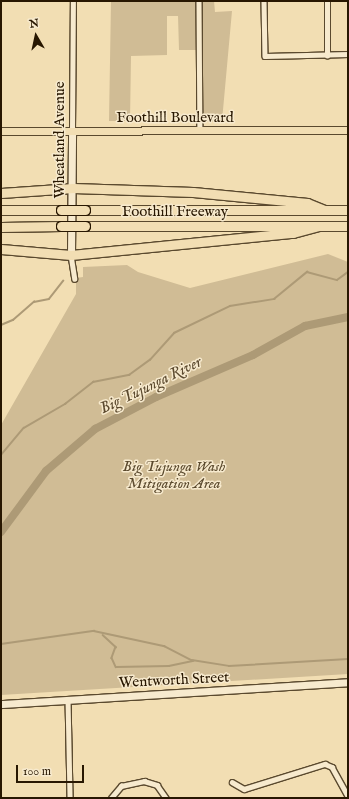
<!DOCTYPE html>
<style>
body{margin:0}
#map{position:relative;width:349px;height:799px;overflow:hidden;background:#f2deb3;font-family:"IM FELL English",serif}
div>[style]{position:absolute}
.green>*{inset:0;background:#d0bc95}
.stream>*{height:1.5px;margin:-0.75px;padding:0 0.75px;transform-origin:0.75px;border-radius:0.75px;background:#ad9a76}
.river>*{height:8px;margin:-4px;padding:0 4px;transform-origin:4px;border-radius:4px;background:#ad9a76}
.roads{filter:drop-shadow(1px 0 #5a492e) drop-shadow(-1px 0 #5a492e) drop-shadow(0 1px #5a492e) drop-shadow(0 -1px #5a492e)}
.street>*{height:4.5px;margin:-2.25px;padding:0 2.25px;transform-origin:2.25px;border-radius:2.25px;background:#f7eace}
.secondary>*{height:7px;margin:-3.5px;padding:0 3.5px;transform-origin:3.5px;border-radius:3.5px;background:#f7eace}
.primary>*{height:7px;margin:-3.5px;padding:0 3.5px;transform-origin:3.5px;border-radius:3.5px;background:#f2deb3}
.highway>*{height:9px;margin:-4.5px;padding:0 4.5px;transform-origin:4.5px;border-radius:4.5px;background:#f2deb3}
.bridges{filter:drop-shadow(1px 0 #281701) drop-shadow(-1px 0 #281701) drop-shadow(0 1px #281701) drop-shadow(0 -1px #281701)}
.highway-bridge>*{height:9px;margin:-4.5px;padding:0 4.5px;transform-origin:4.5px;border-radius:4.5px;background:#f2deb3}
span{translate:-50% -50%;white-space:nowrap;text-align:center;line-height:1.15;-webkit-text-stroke:3px #f7eace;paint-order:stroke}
.street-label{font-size:15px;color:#281701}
.park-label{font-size:15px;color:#5a492d;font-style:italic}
.water-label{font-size:16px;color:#5d4b30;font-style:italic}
.frame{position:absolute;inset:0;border:2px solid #281701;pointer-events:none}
.north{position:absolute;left:16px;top:16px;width:40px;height:40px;-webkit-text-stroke:3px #f7eace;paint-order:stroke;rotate:351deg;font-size:11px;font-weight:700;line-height:16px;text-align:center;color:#281701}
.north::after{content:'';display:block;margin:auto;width:14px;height:18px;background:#281701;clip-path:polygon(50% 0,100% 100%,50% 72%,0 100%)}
.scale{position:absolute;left:16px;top:765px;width:68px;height:18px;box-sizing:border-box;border:2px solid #281701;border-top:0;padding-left:5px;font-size:12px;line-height:14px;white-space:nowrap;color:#281701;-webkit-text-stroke:3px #f7eace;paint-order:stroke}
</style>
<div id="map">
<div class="green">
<i style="clip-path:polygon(111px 1px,214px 1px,215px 12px,232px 11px,222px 121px,199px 122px,199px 50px,179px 50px,178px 16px,167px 16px,167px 55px,131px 56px,130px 121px,109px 121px)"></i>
<i style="clip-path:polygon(328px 254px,348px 262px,348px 674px,1px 695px,1px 425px,76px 294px,76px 278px,83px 277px,83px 267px,127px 265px,138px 272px,190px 288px)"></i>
</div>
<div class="stream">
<i style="left:1px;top:325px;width:13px;rotate:-23deg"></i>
<i style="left:13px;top:320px;width:28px;rotate:-41deg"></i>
<i style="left:34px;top:302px;width:15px;rotate:-11deg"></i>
<i style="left:49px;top:299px;width:23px;rotate:-52deg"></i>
<i style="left:1px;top:455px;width:35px;rotate:-50deg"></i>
<i style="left:24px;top:428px;width:48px;rotate:-30.3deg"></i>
<i style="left:65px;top:404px;width:36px;rotate:-38deg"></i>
<i style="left:93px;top:382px;width:37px;rotate:-11deg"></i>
<i style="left:129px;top:375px;width:26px;rotate:-36deg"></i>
<i style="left:150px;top:360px;width:36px;rotate:-48deg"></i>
<i style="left:174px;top:333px;width:62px;rotate:-25.7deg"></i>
<i style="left:230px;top:306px;width:45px;rotate:-9deg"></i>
<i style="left:274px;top:299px;width:43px;rotate:-39.3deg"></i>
<i style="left:307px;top:272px;width:31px;rotate:15deg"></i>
<i style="left:337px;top:280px;width:14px;rotate:-36deg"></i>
<i style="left:103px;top:635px;width:18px;rotate:43deg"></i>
<i style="left:116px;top:647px;width:12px;rotate:110deg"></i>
<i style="left:112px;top:658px;width:10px;rotate:66deg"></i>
<i style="left:116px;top:667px;width:53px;rotate:-1.1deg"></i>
<i style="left:169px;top:666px;width:25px;rotate:-12deg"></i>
<i style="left:1px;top:644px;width:94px;rotate:-8deg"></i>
<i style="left:94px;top:631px;width:72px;rotate:12.1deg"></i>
<i style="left:164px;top:646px;width:31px;rotate:27deg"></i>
<i style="left:192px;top:660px;width:37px;rotate:9deg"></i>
<i style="left:229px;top:666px;width:119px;rotate:-3.4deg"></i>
</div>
<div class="river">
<i style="left:1px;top:532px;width:76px;rotate:-53.6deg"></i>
<i style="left:46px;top:471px;width:65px;rotate:-40.6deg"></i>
<i style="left:95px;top:429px;width:69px;rotate:-27.7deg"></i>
<i style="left:156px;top:397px;width:106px;rotate:-23.4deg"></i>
<i style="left:253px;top:355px;width:60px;rotate:-29.1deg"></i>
<i style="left:305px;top:326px;width:44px;rotate:-11.8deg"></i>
</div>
<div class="roads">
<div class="street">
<i style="left:199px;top:1px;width:130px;rotate:89.6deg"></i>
<i style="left:264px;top:1px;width:55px;rotate:89deg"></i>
<i style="left:265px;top:56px;width:83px;rotate:-1.4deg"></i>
<i style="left:327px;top:56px;width:54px;rotate:-90deg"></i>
<i style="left:72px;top:131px;width:130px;rotate:-89.6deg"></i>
<i style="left:71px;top:255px;width:24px;rotate:81deg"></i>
<i style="left:68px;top:699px;width:99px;rotate:88.8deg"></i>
<i style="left:232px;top:782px;width:14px;rotate:30deg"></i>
<i style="left:244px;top:789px;width:85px;rotate:-17.2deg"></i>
<i style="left:325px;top:764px;width:8px;rotate:23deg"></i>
<i style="left:332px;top:767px;width:33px;rotate:61deg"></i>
<i style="left:111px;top:798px;width:16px;rotate:-50deg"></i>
<i style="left:121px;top:786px;width:24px;rotate:-12deg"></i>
<i style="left:144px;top:781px;width:14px;rotate:17deg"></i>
<i style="left:157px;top:785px;width:16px;rotate:55deg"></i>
</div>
<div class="secondary">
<i style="left:71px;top:255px;width:124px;rotate:-89.5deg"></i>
<i style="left:1px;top:704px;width:348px;rotate:-3.6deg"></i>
</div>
<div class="primary">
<i style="left:1px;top:131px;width:347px;rotate:-0.2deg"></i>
</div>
<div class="highway">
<i style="left:1px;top:193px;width:72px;rotate:-4deg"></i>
<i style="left:73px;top:188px;width:120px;rotate:1.9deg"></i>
<i style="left:193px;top:192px;width:115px;rotate:5.5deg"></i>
<i style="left:307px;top:203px;width:18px;rotate:22deg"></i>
<i style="left:1px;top:210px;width:60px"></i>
<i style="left:85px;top:210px;width:263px"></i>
<i style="left:85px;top:226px;width:263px"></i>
<i style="left:1px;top:227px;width:60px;rotate:-1deg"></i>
<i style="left:1px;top:249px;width:70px;rotate:4.9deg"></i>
<i style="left:71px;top:255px;width:223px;rotate:-5.7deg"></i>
<i style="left:293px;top:233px;width:27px;rotate:-15deg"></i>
</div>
</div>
<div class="bridges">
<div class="highway-bridge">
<i style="left:61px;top:210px;width:24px"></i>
<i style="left:61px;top:226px;width:24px"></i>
</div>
</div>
<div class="street-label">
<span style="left:175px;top:118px">Foothill Boulevard</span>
<span style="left:60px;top:140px;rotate:-90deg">Wheatland Avenue</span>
<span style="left:175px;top:212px">Foothill Freeway</span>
<span style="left:174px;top:680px;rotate:-3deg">Wentworth Street</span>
</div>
<div class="park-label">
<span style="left:174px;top:475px">Big Tujunga Wash<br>Mitigation Area</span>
</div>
<div class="water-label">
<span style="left:151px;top:386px;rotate:-26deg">Big Tujunga River</span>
</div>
<div class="frame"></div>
<div class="north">N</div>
<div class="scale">100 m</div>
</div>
